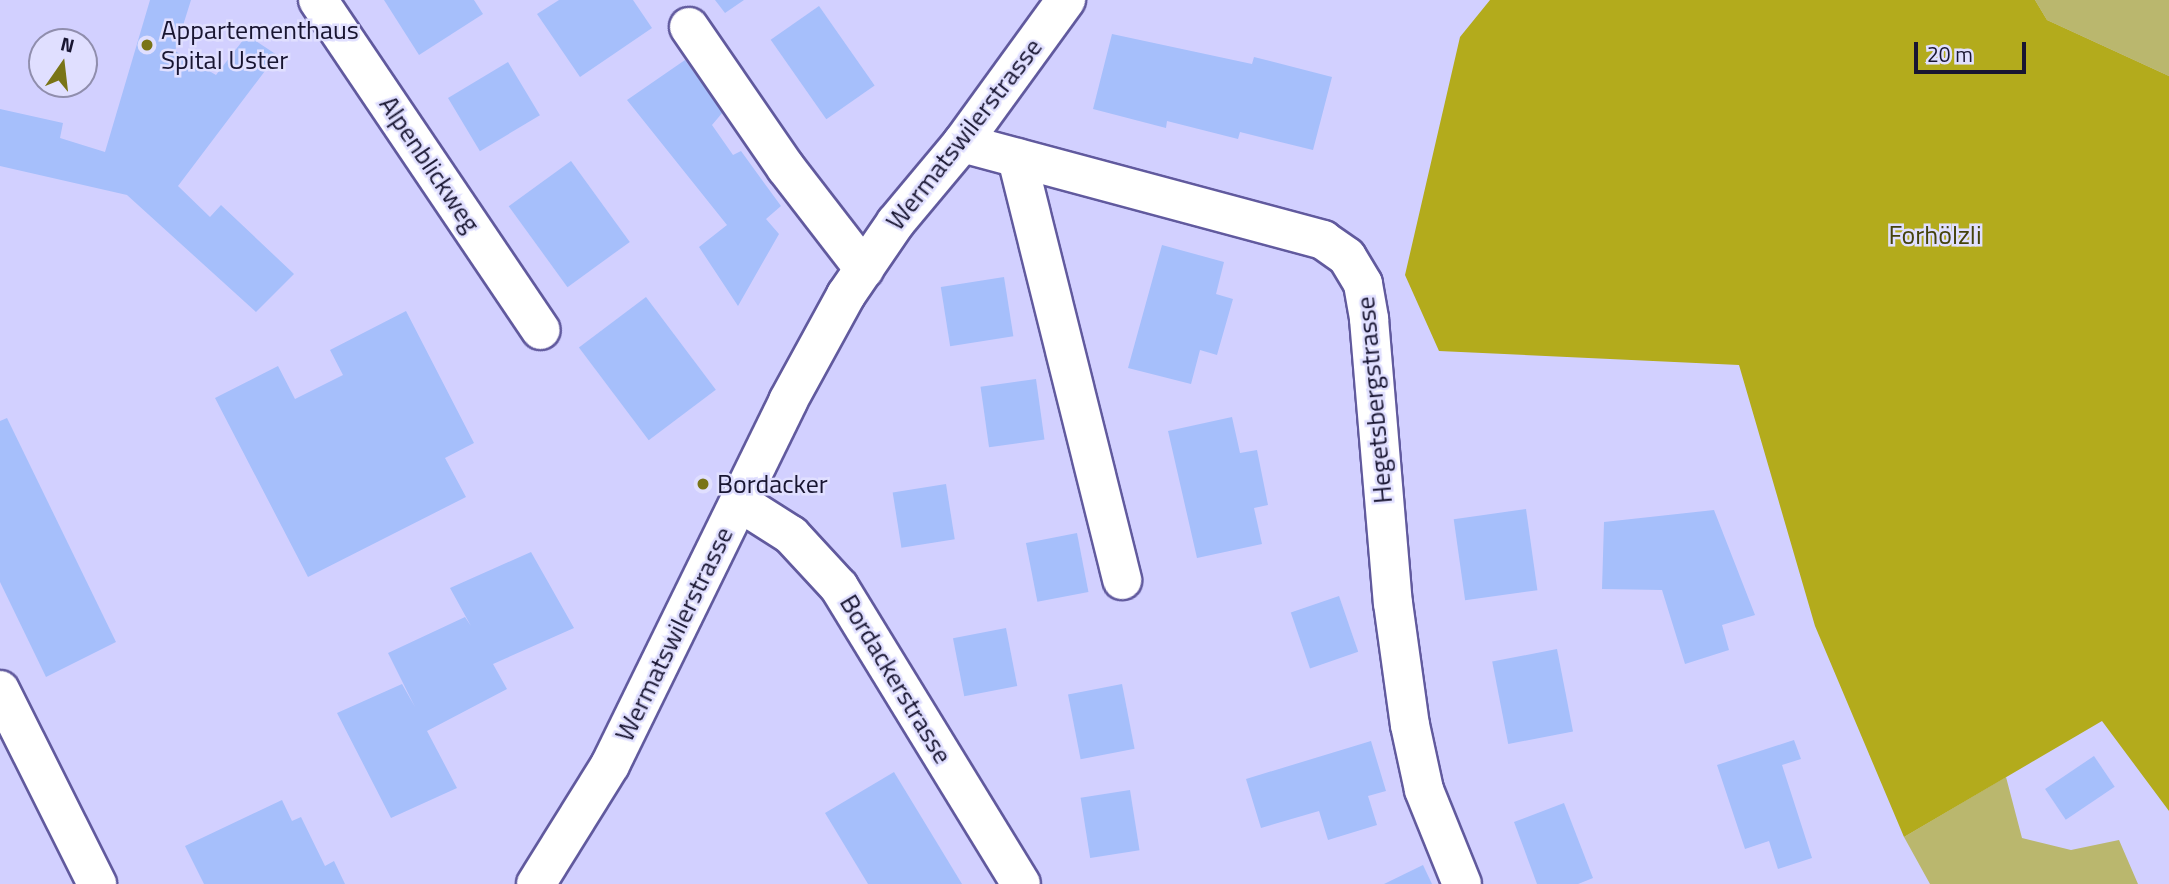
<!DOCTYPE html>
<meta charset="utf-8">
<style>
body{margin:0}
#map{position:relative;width:2169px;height:884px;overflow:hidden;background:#d2d0ff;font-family:"Titillium Web",sans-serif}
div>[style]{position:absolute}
.green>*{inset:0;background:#bab76e}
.forest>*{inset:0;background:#b3ab1c}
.building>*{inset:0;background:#a6bffb;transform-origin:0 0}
.roads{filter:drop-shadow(2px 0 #615a9e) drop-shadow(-2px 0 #615a9e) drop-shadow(0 2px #615a9e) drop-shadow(0 -2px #615a9e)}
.minor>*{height:38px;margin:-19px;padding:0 19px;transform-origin:19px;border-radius:19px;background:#fff}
.dots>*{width:19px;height:19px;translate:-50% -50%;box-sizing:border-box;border:4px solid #e0dfff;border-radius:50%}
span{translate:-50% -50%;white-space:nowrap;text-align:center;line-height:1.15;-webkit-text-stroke:5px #e0dfff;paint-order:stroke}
.poi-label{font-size:26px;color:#181531}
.left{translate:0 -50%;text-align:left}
.street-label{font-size:26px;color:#181531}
.park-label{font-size:26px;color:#44420b}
.north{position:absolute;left:28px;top:28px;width:70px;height:70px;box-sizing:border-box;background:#e0dfff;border:2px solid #908ead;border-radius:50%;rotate:14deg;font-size:19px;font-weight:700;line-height:28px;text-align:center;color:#181531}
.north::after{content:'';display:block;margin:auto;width:24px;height:32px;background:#797417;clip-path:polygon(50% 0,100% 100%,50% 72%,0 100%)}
.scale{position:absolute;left:1914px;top:42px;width:112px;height:32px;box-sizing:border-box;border:4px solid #181531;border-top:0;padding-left:9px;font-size:21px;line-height:24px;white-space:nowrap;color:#181531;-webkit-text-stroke:5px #e0dfff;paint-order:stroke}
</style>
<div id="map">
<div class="green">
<i style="clip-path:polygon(2035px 0,2169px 0,2169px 76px,2047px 20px)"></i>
<i style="clip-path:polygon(2006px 777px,2022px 838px,2071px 850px,2119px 840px,2138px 884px,1930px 884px,1904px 837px)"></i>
</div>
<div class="forest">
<i style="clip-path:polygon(1490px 0,2035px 0,2047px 20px,2169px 76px,2169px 811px,2102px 721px,1904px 837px,1815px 626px,1739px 365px,1439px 351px,1405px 275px,1460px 37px)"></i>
</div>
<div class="building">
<i style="clip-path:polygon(150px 0,191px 0,175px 51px,216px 75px,247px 35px,277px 55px,178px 186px,210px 217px,221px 205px,294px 274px,256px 312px,127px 195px,0 166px,0 109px,63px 123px,60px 138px,105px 152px)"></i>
<i style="clip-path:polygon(384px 0,474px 0,483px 14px,419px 55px)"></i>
<i style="clip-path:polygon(559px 0,633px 0,652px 28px,580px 77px,537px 14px)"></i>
<i style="clip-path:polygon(715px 0,744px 0,725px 13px)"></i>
<i style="left:819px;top:6px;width:97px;height:59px;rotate:55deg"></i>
<i style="clip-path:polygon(1112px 34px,1252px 64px,1254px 57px,1332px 77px,1313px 150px,1240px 132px,1238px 139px,1167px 121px,1166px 128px,1093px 109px)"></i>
<i style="clip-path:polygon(685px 60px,723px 112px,712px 125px,733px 155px,741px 151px,781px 206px,766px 219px,779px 234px,738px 306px,699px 247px,727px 225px,627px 100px)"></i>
<i style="left:508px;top:62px;width:62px;height:70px;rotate:59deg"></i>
<i style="left:571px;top:161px;width:100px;height:77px;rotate:54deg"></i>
<i style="clip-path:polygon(1162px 245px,1224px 262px,1216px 294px,1233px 299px,1217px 355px,1200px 350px,1191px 384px,1128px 368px)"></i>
<i style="left:1004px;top:277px;width:60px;height:64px;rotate:81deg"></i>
<i style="left:646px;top:297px;width:116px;height:84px;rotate:53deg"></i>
<i style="clip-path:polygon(406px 311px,474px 443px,445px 458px,466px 497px,308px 577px,215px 398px,278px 366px,295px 399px,343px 375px,330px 350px)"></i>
<i style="left:1036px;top:379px;width:61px;height:56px;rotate:82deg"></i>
<i style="clip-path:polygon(1232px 417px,1240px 453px,1257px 450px,1268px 505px,1254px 508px,1262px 544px,1197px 558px,1168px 431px)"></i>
<i style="clip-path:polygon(7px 418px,116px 642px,46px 677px,0 582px,0 421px)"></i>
<i style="left:946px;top:484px;width:56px;height:54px;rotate:81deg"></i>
<i style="left:1526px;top:509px;width:82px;height:73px;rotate:82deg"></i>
<i style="clip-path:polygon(1714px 510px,1755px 615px,1722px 625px,1729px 650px,1685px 664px,1662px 590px,1602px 589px,1604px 522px)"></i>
<i style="left:1077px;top:533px;width:60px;height:52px;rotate:79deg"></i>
<i style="clip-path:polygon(531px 552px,574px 628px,493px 664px,507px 689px,427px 731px,457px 788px,391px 818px,337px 713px,402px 684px,415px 707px,388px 653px,465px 617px,471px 626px,450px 588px)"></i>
<i style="left:1339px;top:596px;width:59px;height:51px;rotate:71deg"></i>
<i style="left:1006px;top:628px;width:59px;height:54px;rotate:79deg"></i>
<i style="left:1557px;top:649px;width:84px;height:66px;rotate:79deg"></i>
<i style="left:1122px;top:684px;width:66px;height:55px;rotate:79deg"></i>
<i style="clip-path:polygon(1794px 740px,1801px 759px,1782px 765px,1812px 858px,1778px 869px,1769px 841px,1745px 849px,1717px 765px)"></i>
<i style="clip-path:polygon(1371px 741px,1386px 791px,1368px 796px,1377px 825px,1328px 840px,1319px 811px,1261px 828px,1246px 779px)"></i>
<i style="left:2094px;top:756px;width:37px;height:59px;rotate:56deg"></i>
<i style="clip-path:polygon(894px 772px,962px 884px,868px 884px,825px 813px)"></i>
<i style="left:1130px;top:790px;width:61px;height:50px;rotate:81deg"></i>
<i style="clip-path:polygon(282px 800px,292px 821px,301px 817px,325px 866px,334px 861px,345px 884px,204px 884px,185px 846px)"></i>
<i style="clip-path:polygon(1564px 803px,1593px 878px,1578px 884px,1537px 884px,1514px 822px)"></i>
<i style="clip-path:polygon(1423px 865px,1432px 884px,1384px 884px)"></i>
</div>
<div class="roads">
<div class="minor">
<i style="left:318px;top:0;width:398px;rotate:56deg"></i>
<i style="left:689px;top:27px;width:171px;rotate:55.5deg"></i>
<i style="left:786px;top:168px;width:128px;rotate:52.3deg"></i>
<i style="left:962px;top:143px;width:374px;rotate:15deg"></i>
<i style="left:1323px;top:240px;width:29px;rotate:35deg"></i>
<i style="left:1347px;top:257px;width:31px;rotate:59deg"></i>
<i style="left:1363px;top:284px;width:36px;rotate:80deg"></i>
<i style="left:1369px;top:319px;width:285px;rotate:85.2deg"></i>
<i style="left:1393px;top:603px;width:123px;rotate:82.1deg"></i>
<i style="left:1410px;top:725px;width:66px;rotate:77.8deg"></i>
<i style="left:1424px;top:790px;width:101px;rotate:68deg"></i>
<i style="left:1017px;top:158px;width:435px;rotate:76deg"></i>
<i style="left:739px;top:502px;width:62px;rotate:32.4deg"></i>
<i style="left:791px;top:535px;width:71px;rotate:47.3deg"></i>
<i style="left:839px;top:587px;width:348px;rotate:58.5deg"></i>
<i style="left:0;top:690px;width:217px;rotate:63.4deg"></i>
<i style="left:536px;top:884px;width:140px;rotate:-58.1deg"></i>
<i style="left:610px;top:765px;width:405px;rotate:-63.9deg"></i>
<i style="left:788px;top:401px;width:121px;rotate:-61.3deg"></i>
<i style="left:846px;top:295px;width:88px;rotate:-55.6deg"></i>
<i style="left:896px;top:222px;width:103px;rotate:-50.1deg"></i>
<i style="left:962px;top:143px;width:177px;rotate:-54deg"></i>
</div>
</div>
<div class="dots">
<i style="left:147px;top:45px;background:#797417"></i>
<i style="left:703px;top:484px;background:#797417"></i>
</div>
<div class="poi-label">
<span class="left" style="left:161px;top:45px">Appartementhaus<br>Spital Uster</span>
<span class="left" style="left:717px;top:484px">Bordacker</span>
</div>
<div class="street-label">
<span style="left:964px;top:134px;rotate:-52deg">Wermatswilerstrasse</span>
<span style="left:430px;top:164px;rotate:56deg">Alpenblickweg</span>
<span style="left:1374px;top:400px;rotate:-95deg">Hegetsbergstrasse</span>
<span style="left:674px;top:634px;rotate:-64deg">Wermatswilerstrasse</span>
<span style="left:896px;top:679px;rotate:59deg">Bordackerstrasse</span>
</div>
<div class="park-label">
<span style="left:1935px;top:235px">Forhölzli</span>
</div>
<div class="north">N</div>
<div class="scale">20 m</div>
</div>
